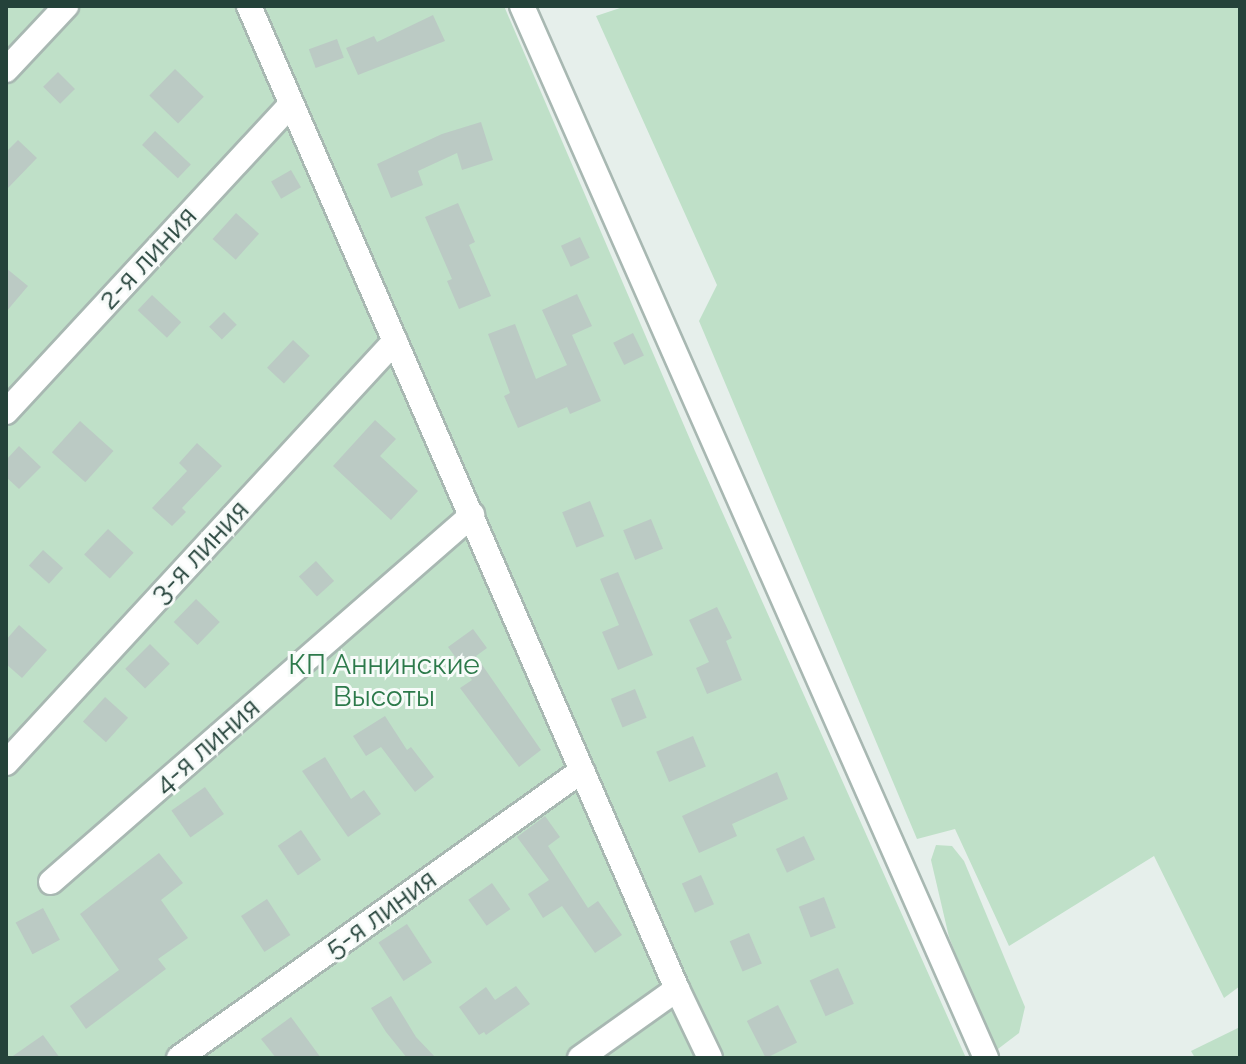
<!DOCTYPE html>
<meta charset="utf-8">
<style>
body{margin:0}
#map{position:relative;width:1246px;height:1064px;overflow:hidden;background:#e6efeb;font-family:Raleway,sans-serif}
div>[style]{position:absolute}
.green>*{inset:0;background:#bfe0c8}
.building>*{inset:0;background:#bbcac4;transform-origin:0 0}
.roads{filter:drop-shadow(2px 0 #a8b8b2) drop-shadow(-2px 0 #a8b8b2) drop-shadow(0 2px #a8b8b2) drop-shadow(0 -2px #a8b8b2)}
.minor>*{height:24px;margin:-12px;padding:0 12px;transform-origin:12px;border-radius:12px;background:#fff}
span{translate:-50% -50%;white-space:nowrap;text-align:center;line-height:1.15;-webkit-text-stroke:6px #f7fbf9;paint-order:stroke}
.street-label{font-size:28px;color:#24423a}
.park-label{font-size:28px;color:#2d7a4b}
.frame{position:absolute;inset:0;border:8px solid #24423a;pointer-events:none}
</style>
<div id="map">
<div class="green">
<i style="clip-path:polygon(6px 6px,504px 6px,695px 451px,966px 1058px,6px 1058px)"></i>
<i style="clip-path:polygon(626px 6px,1240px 6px,1240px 986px,1224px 998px,1154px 856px,1009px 946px,955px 829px,917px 839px,699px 321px,717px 285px,596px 16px)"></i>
<i style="clip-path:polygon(936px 845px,952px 846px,964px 861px,1025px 1007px,1019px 1033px,994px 1052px,949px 937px,931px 860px)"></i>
<i style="clip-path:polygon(1240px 1027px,1240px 1058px,1195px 1058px,1191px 1051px)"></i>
</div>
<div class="building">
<i style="clip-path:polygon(433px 15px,445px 41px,358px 75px,346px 48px,374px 36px,377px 42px)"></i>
<i style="left:337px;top:39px;width:20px;height:30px;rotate:70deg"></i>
<i style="left:175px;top:69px;width:40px;height:37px;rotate:44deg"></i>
<i style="left:58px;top:72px;width:24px;height:21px;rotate:45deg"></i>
<i style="clip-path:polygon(481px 122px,493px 160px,462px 170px,457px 153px,418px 171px,423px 185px,391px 198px,377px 164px,442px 134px)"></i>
<i style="left:155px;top:131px;width:49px;height:19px;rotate:43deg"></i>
<i style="clip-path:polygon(18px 140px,37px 158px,6px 190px,6px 152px)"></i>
<i style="left:291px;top:170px;width:20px;height:23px;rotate:60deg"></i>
<i style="clip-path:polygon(458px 203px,475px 242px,469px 245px,491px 296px,459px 309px,447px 281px,452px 279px,425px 217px)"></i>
<i style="left:236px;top:213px;width:31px;height:35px;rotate:42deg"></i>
<i style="left:580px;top:237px;width:23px;height:21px;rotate:65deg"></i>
<i style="clip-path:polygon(6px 268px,28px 286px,6px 312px)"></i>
<i style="clip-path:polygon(577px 294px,592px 326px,572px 335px,601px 401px,570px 414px,567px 407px,518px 428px,504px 396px,510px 393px,488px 334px,515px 324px,536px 379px,567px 365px,542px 310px)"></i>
<i style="left:152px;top:295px;width:40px;height:21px;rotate:43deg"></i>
<i style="left:224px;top:312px;width:18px;height:21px;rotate:45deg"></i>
<i style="left:633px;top:333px;width:25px;height:22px;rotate:64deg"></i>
<i style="left:293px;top:340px;width:23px;height:38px;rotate:43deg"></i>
<i style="clip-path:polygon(375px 420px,396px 439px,380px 456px,418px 491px,391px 520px,333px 466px)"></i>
<i style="left:80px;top:421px;width:45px;height:42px;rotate:42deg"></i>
<i style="clip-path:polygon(197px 443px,222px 466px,182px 508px,186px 512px,172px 526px,152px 508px,187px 471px,179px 463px)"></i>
<i style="clip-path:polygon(19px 446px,41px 467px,19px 489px,6px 477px,6px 460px)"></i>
<i style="left:590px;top:501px;width:38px;height:30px;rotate:68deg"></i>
<i style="left:651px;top:519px;width:32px;height:30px;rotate:68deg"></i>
<i style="left:108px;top:529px;width:35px;height:35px;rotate:43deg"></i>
<i style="left:43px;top:550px;width:27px;height:21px;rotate:42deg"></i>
<i style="left:316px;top:561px;width:27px;height:23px;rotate:48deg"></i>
<i style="clip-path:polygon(618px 572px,653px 655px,618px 670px,602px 632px,619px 625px,600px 579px)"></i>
<i style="left:196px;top:599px;width:33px;height:32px;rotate:44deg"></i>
<i style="clip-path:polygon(717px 607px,732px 638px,726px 641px,742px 680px,707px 694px,696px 668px,709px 662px,689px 620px)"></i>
<i style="clip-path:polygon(19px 625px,47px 650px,22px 678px,6px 664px,6px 640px)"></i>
<i style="clip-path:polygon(473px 629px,487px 648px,476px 656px,541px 750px,519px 767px,460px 688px,472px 680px,448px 647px)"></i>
<i style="left:150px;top:644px;width:28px;height:35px;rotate:45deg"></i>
<i style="left:635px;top:689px;width:31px;height:26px;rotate:68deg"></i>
<i style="left:105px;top:697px;width:31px;height:33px;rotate:42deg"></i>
<i style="clip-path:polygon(385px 716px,407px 750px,411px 747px,434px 777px,415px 792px,381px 747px,366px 756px,353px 736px)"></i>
<i style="left:693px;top:736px;width:33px;height:40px;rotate:67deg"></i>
<i style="clip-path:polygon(325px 757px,351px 799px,364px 790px,381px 814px,348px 837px,302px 771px)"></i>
<i style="clip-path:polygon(777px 772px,788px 799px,732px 824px,737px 836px,699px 853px,682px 816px)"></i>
<i style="left:205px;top:787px;width:33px;height:41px;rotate:55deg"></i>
<i style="clip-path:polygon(545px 816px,560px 837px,548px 846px,588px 908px,598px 901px,622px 935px,595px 953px,562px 906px,543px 918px,528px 894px,549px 880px,517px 837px)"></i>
<i style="left:301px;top:830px;width:36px;height:28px;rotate:56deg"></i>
<i style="left:804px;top:836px;width:26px;height:31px;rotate:65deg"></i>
<i style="clip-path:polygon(159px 853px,183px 883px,161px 900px,188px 938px,158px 959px,166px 969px,86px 1029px,70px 1006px,119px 970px,80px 914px)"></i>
<i style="left:701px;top:875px;width:32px;height:21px;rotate:66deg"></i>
<i style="left:492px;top:883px;width:32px;height:29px;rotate:55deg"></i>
<i style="left:824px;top:897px;width:33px;height:27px;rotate:69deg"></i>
<i style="left:267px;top:899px;width:43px;height:31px;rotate:57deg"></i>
<i style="left:43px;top:908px;width:36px;height:31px;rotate:62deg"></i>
<i style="left:407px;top:924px;width:46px;height:34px;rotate:57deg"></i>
<i style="left:749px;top:933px;width:33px;height:21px;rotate:67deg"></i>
<i style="left:838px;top:968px;width:39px;height:31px;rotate:66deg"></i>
<i style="clip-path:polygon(516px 986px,530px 1004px,486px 1035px,484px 1032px,479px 1035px,459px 1007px,486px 987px,495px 1000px)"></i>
<i style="clip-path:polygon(391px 996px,416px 1037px,436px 1058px,407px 1058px,386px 1032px,371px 1008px)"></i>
<i style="left:778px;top:1005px;width:42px;height:35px;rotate:63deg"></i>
<i style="clip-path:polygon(291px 1017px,321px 1058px,276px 1058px,261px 1039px)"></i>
<i style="clip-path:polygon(43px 1035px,60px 1058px,10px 1058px)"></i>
</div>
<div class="roads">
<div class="minor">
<i style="left:249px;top:6px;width:1072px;rotate:66.47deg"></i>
<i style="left:677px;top:989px;width:76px;rotate:64.4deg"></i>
<i style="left:522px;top:6px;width:1150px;rotate:66.2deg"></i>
<i style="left:6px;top:70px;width:88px;rotate:-46.8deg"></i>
<i style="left:6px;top:412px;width:418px;rotate:-47.2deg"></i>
<i style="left:6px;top:763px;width:574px;rotate:-47.33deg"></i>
<i style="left:51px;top:882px;width:559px;rotate:-41.08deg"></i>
<i style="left:179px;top:1058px;width:495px;rotate:-35.5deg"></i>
<i style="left:580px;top:1058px;width:119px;rotate:-35.4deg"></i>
</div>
</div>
<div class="street-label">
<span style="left:148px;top:258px;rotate:-47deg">2-я линия</span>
<span style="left:200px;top:552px;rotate:-47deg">3-я линия</span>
<span style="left:207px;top:746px;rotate:-41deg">4-я линия</span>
<span style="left:381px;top:914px;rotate:-36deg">5-я линия</span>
</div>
<div class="park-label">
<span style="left:384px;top:681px">КП Аннинские<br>Высоты</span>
</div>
<div class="frame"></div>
</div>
